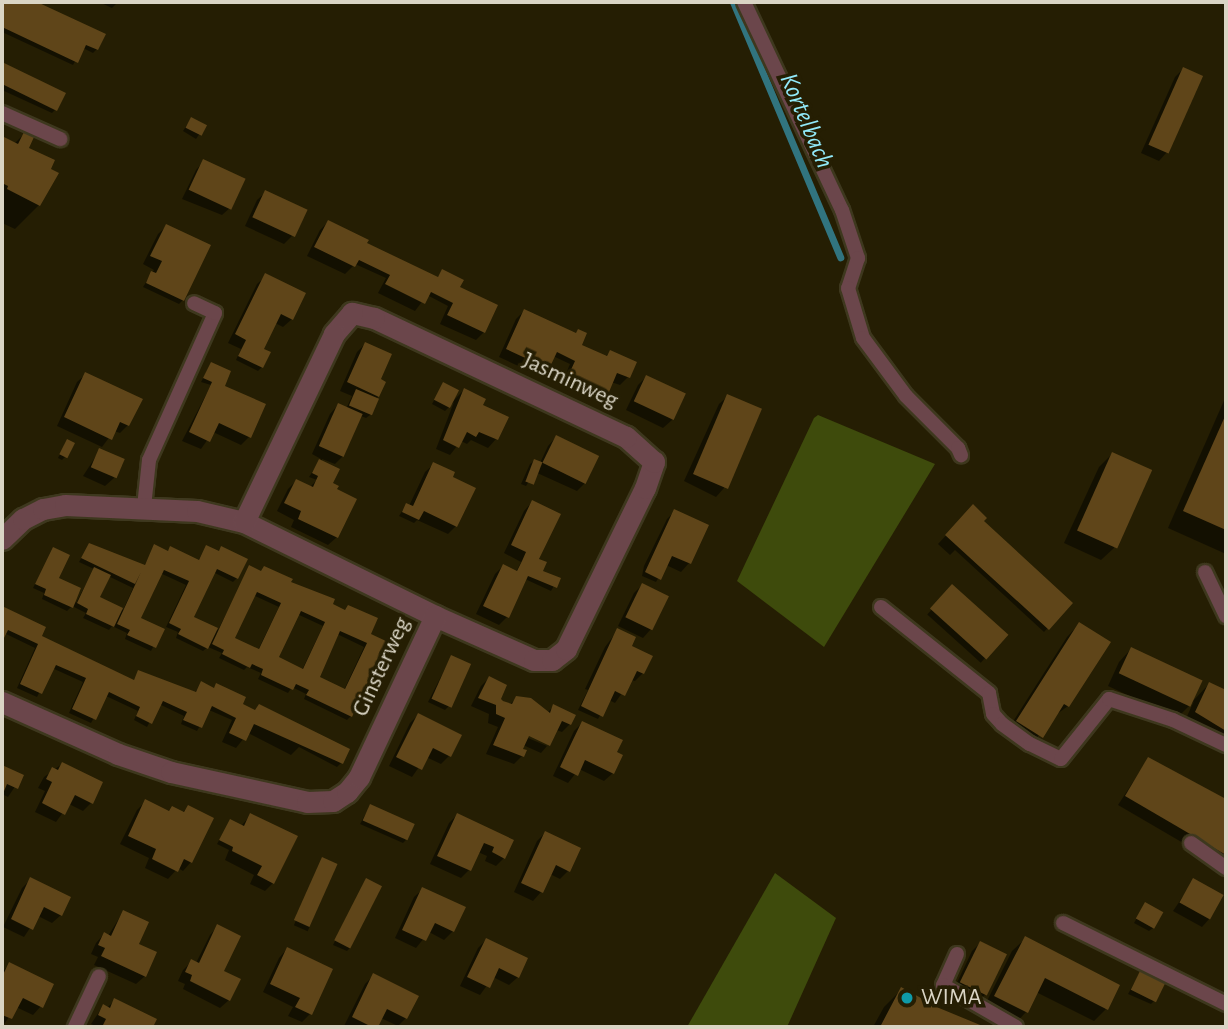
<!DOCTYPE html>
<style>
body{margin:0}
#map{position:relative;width:1228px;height:1029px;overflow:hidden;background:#251e03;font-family:"Alegreya Sans",sans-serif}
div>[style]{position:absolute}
.green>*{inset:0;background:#3e4b0c}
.shadow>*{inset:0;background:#0007;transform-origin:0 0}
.stream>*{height:7px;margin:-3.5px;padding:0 3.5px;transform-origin:3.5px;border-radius:3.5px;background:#31747f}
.building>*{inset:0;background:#5f4519;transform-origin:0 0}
.roads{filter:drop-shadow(2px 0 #3e381e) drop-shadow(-2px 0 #3e381e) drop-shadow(0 2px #3e381e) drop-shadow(0 -2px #3e381e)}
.lane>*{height:14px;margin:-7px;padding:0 7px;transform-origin:7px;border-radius:7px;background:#6b464b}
.street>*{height:21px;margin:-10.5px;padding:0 10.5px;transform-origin:10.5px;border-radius:10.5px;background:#6b464b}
.dots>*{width:19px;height:19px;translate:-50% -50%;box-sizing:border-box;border:4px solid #251e03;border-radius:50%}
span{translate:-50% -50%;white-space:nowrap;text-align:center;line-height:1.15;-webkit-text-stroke:7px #251e03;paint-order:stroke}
.street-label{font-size:24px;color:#dad5c5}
.poi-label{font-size:24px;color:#dad5c5}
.left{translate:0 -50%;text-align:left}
.water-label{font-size:26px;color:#92eafa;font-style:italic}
.frame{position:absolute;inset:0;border:4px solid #dad5c5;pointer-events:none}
</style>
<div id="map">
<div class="green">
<i style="clip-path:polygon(818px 415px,935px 464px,824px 647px,737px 581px,814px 418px)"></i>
<i style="clip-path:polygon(775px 873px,836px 918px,787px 1027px,687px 1027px)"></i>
</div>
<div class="shadow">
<i style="clip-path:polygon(2px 2px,33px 2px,104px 35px,97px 49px,93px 53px,83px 48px,73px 65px,2px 32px)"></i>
<i style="clip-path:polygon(99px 2px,118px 2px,112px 8px)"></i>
<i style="clip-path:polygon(2px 64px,63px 93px,55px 110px,52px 113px,2px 90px)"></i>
<i style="clip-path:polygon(1183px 69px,1201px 77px,1167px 152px,1159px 161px,1141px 153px,1175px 77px)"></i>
<i style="clip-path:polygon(191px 119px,205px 126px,196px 139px,183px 131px)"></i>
<i style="clip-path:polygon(24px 134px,39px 205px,15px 229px,2px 223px,2px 138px,14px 144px)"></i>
<i style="clip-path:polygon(204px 161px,231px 207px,222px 215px,182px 199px,196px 170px)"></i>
<i style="clip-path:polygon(266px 192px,292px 236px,284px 244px,245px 226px,257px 200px)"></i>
<i style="clip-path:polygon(328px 222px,361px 250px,437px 278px,443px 271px,484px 332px,476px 340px,440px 324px,448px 306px,427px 295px,415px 311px,378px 293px,386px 278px,355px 264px,345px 274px,307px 256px,320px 230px)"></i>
<i style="clip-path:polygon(167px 226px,183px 300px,179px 304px,143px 287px,154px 270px,143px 264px,158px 234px)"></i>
<i style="clip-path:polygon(266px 276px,292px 319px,283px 327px,275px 323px,263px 348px,262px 367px,258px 371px,236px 360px,241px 349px,228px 343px,257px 284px)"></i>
<i style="clip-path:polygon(524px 311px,576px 352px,605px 357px,610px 352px,628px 377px,620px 385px,611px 382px,599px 399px,562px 383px,570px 364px,553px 356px,540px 376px,499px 357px,516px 319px)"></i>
<i style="clip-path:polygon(365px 344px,378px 380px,378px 396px,370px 415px,366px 418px,361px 416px,343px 456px,335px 464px,322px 459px,321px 462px,337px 537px,328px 545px,291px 527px,294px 520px,277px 511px,288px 489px,296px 481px,310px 487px,317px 480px,309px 477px,321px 459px,312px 454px,330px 414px,338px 405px,346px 409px,352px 396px,340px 391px,357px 352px)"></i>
<i style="clip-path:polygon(211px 364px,249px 437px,241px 445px,213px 432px,201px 449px,182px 441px,211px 385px,201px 382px)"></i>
<i style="clip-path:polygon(86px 374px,128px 425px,120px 433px,114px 431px,102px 447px,57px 426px,77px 382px)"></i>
<i style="clip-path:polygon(646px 377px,672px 420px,663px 428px,626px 410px,638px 385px)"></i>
<i style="clip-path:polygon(443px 384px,452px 402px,464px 390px,481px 406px,507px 418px,496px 439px,488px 448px,471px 440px,467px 444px,461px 441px,450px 455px,436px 449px,454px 402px,445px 411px,432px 404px)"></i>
<i style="clip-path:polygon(728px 396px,724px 488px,716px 497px,684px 481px,719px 404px)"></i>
<i style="clip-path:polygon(1226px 396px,1226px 554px,1168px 528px)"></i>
<i style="clip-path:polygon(556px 437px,585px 483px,577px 491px,535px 472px,526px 486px,521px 484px,530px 464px,534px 461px,540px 463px,548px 446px)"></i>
<i style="clip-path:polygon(67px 441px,66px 456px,62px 460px,58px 458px)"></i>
<i style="clip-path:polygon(100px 450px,114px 478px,105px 486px,83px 476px)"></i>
<i style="clip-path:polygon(1112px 454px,1114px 548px,1101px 560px,1064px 543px,1099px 467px)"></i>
<i style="clip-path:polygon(434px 464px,450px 478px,456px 526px,448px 534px,417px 520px,414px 523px,399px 516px,406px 505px,409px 506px,425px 472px)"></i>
<i style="clip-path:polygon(532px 502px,541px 572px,558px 579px,551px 591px,525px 579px,507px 617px,499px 625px,476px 614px,495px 574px,503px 566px,516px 572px,521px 562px,504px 553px,524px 511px)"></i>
<i style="clip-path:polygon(675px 511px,707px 526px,689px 563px,681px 572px,666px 565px,656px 582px,642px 576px,644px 566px,667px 519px)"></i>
<i style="clip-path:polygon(965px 515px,981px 522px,1071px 603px,1044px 632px,955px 550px,950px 555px,938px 544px)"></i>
<i style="clip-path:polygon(evenodd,89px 545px,144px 566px,155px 547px,167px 552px,171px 548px,198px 561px,206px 547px,237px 578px,233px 582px,213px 572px,191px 618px,218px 630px,250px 567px,344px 611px,348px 607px,369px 635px,385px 643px,351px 716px,347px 720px,304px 699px,306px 694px,292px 687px,288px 693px,258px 679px,261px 673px,247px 667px,244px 670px,219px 658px,222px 653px,208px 647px,203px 651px,176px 638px,178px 632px,166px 627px,186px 585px,160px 573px,139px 619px,162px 630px,151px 651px,125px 639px,127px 633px,112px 626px,109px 630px,83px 618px,86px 613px,72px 606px,67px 611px,42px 599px,44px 593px,33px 588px,53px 549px,57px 579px,76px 603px,94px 569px,79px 562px,89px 545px,108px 576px,133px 588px,123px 610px,97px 598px,108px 576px,89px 545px,253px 595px,279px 607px,258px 650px,232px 639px,253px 595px,89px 545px,297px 614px,323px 626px,302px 670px,277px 658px,297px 614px,89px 545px,337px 634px,364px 647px,344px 690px,317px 678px,337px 634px)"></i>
<i style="clip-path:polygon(642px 585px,651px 629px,643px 638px,618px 626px,634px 593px)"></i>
<i style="left:952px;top:587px;width:72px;height:37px;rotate:42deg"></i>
<i style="clip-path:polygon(2px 608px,44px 628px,39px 637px,133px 681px,139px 672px,194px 694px,201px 684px,341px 763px,337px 767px,299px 747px,291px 755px,248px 733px,236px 748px,222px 742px,232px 720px,209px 710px,197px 731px,181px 724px,184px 716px,159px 704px,147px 727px,134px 720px,138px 711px,106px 696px,91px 723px,69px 713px,83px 682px,52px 668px,37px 697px,17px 688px,35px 648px,4px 633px,2px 638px)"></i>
<i style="clip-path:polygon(1079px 624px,1068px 706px,1053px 717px,1028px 749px,1005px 734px,1067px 637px)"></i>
<i style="clip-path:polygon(618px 630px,643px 673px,635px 681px,631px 680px,615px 703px,609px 700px,598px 719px,578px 710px,588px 690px,585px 689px,605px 647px)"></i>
<i style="clip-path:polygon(1131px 649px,1192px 702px,1209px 684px,1226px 692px,1226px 751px,1183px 725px,1194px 701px,1177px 718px,1108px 686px,1119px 662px)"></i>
<i style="clip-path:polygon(451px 657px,449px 706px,445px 710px,428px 702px)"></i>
<i style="clip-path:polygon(489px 678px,499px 699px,509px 705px,517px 698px,547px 713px,554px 706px,570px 724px,562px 732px,556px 730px,548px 746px,548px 743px,522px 731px,521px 735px,547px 746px,541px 753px,523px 745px,522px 756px,514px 764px,486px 754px,498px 727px,488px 723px,489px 714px,471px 706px,481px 686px)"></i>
<i style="clip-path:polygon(418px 715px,449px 756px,441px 764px,426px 757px,412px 777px,389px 766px,410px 723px)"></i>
<i style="clip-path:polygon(582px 723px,614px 753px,613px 773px,604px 781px,579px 769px,568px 783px,553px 776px,574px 731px)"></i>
<i style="clip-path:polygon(1148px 759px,1226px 801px,1226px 868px,1118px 805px)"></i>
<i style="clip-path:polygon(62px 764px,91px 803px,83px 811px,69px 804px,56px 822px,35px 812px,45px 791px,38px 788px,44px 777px)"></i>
<i style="clip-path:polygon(2px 767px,22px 776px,8px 797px,2px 794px)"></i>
<i style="clip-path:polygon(145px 802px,167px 812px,172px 808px,182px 813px,188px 807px,191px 862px,183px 871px,178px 868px,168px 879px,145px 868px,149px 858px,120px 844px,137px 810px)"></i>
<i style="clip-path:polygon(370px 806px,406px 840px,403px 843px,360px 824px)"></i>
<i style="clip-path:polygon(251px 815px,273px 883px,265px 891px,250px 884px,254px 875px,225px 860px,229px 850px,217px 844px,230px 821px,241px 826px)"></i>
<i style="clip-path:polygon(457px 815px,512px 841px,504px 858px,496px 866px,485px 861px,487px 856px,478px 852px,469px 870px,461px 878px,430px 864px,449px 823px)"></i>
<i style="clip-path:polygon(545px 833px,568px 871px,560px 879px,550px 874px,541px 892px,533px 901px,514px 892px,537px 841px)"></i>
<i style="left:322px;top:859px;width:15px;height:72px;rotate:23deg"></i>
<i style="clip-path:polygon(31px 879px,61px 915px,52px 923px,38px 916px,24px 937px,3px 927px,22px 888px)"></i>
<i style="clip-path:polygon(366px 880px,350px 948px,347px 951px,333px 945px)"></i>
<i style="clip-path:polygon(1194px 880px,1210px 918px,1202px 927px,1173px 911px)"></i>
<i style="clip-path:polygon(423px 889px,453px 931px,444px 940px,429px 932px,416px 948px,395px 938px,414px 897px)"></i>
<i style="clip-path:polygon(1145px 904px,1153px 928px,1149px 931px,1134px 923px)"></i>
<i style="clip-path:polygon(123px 912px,145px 976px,136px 984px,94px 965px,98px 957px,91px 954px,96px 943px,104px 934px,108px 936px)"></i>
<i style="clip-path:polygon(218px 926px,222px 971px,229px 1000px,220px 1008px,183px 989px,185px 984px,178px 981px,183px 970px,192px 961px,196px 963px,210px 935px)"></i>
<i style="clip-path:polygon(1025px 939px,1106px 1009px,1094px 1021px,1036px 992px,1026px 1012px,1014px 1025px,983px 1009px,1012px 951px)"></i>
<i style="clip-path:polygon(486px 940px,518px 977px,509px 985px,493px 977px,480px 995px,460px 986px,478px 948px)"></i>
<i style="clip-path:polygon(980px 943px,986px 994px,977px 1002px,953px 991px,972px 951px)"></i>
<i style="clip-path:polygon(287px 949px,310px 1014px,302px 1022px,288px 1016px,293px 1007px,263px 992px,279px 958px)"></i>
<i style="clip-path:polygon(10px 964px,41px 1006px,33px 1015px,16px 1007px,2px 1027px,2px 972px)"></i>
<i style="clip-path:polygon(1140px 973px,1154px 1001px,1151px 1004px,1128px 994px)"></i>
<i style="clip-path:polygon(373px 976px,406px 1018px,398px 1026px,381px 1018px,376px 1027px,344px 1026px,365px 984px)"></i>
<i style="clip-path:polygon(901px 990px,956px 1018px,981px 1027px,873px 1027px,884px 1007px)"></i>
<i style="clip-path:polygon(115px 1000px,155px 1019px,151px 1027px,98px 1027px,91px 1024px,103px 1006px,107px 1008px)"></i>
</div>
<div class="stream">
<i style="left:733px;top:2px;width:277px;rotate:67.2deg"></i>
</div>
<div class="building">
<i style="clip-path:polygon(3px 2px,37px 2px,106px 34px,98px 50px,86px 45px,78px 63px,2px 27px)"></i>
<i style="clip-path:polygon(2px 62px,66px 93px,57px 111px,2px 84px)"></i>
<i style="left:1183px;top:67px;width:22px;height:85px;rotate:24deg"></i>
<i style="left:191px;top:117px;width:18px;height:12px;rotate:27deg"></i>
<i style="clip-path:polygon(24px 132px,34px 137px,29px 148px,55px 160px,51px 169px,59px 173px,40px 206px,7px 189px,8px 186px,2px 183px,2px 136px,18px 144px)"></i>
<i style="left:203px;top:159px;width:47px;height:34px;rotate:25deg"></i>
<i style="left:265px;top:190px;width:47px;height:30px;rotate:25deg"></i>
<i style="clip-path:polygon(328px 220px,369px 240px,367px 243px,438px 277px,442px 269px,464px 280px,460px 287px,498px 305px,485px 333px,447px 315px,453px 303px,431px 292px,425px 304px,385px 284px,390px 275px,359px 260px,355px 267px,314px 247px)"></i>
<i style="clip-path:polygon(166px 224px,211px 245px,184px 301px,146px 283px,151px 271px,156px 273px,162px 261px,150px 256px)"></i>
<i style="clip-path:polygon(265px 273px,306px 293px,293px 320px,281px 314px,264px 349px,271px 352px,263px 368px,238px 356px,246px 340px,235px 334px)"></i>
<i style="clip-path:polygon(524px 309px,576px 333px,578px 329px,587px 333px,582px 345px,607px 356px,610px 350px,637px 362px,630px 378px,617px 373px,609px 392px,569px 374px,575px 361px,557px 352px,549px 369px,506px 349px)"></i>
<i style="clip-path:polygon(365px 342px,392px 354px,381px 379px,386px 382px,379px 397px,347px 382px)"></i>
<i style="clip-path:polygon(211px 362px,231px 371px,225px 386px,266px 404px,251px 438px,219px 423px,210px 442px,189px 432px,212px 382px,203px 378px)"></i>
<i style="clip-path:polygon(85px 372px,143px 399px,129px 426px,120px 422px,112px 440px,64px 417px)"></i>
<i style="left:646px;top:375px;width:44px;height:29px;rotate:25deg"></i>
<i style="left:443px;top:382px;width:18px;height:20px;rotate:27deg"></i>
<i style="clip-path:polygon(464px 388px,486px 399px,483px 405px,509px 417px,498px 440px,479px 432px,476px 437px,467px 432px,459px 448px,443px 440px)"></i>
<i style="left:356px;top:389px;width:25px;height:18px;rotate:23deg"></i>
<i style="left:727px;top:394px;width:38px;height:87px;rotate:23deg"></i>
<i style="left:338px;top:403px;width:27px;height:47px;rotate:24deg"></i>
<i style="clip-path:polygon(1226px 414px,1226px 530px,1183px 511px)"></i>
<i style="left:556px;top:435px;width:48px;height:31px;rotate:26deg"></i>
<i style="left:67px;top:439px;width:9px;height:17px;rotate:27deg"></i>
<i style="left:99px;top:448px;width:28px;height:21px;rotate:23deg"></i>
<i style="left:1112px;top:452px;width:44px;height:86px;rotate:24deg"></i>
<i style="clip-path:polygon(319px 459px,340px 469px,333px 483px,339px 486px,337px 489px,357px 499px,338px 538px,298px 519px,301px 511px,284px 503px,296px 479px,313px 487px,318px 476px,312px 473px)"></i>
<i style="left:534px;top:459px;width:9px;height:24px;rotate:21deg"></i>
<i style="clip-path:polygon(433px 462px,455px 472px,453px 477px,476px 488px,457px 527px,424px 511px,419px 520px,402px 512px,406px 503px,413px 506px)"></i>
<i style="clip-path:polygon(532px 500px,561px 514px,539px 559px,547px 562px,543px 571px,561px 578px,557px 588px,528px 576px,509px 618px,483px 606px,503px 564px,517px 571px,522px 561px,526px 552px,511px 545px)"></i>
<i style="clip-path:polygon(973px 504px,987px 518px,984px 521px,1073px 603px,1049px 630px,945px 535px)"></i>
<i style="clip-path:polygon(674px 509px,709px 525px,691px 564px,672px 556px,661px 580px,645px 572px)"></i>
<i style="clip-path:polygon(89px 543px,145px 565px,154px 544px,168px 551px,170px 546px,199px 560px,206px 545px,219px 551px,221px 546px,248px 559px,238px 579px,217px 569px,194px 617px,218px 628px,208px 649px,178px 634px,181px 629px,169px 623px,189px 581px,164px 570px,141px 618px,165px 629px,156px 648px,127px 635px,130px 630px,117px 624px,141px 572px,135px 584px,81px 558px)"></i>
<i style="clip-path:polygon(53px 547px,70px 555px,59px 578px,81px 588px,73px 608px,44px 595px,46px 589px,35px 584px)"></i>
<i style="clip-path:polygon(evenodd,249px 565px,261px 571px,264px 566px,293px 579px,291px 582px,335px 599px,333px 604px,345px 610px,348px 605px,378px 618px,371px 634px,388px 642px,352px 717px,306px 695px,309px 690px,296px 684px,293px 690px,261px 675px,263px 669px,252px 664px,250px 668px,222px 654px,224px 650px,212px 644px,249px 565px,257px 592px,281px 603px,259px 649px,235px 638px,257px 592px,249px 565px,301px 611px,325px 622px,303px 669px,279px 657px,301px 611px,249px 565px,340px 631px,367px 643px,345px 689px,320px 677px,340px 631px)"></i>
<i style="clip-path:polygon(94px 567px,111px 575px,100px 597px,123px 608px,114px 627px,86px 614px,88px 609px,77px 603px)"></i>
<i style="left:642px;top:583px;width:30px;height:38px;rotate:26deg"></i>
<i style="left:952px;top:584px;width:76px;height:33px;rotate:42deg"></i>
<i style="clip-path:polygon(2px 606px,46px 627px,42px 636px,134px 680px,138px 670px,196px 692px,201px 681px,214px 688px,216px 683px,246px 697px,243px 704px,255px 710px,259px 704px,350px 749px,343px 764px,254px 724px,246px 741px,229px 733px,236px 718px,212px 706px,202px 728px,183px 720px,187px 712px,163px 701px,152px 724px,136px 716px,140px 707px,109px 692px,96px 720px,72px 709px,86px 678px,56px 665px,42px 694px,20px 684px,38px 644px,8px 630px,2px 642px)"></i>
<i style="clip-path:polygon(1079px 622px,1111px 642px,1069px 707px,1064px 704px,1043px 738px,1016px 721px)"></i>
<i style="clip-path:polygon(617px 628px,636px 637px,632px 646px,653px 656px,644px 674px,637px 671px,625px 696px,615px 691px,603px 717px,581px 706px)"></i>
<i style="left:1131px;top:647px;width:79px;height:29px;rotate:25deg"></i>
<i style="left:451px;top:655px;width:22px;height:48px;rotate:24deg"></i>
<i style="clip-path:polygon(489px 676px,507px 685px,501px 699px,503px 701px,512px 704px,516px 696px,531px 698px,550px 713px,553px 704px,576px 715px,571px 725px,562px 721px,550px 746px,529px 736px,523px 749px,527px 750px,524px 757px,493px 745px,505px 718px,496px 714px,496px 705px,478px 698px)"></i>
<i style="clip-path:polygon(1209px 682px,1226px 690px,1226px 731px,1195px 712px)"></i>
<i style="clip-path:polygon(418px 713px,462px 735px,451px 757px,433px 748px,422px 770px,396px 757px)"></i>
<i style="clip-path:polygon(582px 721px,623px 740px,617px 752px,623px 755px,614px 774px,585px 760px,578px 776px,560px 767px)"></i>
<i style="clip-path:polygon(1148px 757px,1226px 799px,1226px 855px,1125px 796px)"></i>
<i style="clip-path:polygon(62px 762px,103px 782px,93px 804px,75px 795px,65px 815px,42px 803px,52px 782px,46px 779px,52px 767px,58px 770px)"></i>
<i style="clip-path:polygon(2px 765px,24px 775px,18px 789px,7px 784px,2px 796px)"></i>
<i style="clip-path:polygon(145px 799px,169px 811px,172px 806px,184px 812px,188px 805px,214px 818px,192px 863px,184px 859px,178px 872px,152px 859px,156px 849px,128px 836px)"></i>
<i style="left:370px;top:804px;width:49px;height:18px;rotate:24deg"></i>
<i style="clip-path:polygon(250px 813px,298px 836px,274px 884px,257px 875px,262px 866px,232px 851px,233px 847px,219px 840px,230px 819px,244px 826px)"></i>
<i style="clip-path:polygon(457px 813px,514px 840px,505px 859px,492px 852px,494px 847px,484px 843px,471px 871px,437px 856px)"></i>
<i style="clip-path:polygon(545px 831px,581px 848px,570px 872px,556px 865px,543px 893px,521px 883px)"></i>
<i style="left:322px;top:857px;width:17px;height:69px;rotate:24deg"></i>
<i style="clip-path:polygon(30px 877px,71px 897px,62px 916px,44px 907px,33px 930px,11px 919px)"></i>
<i style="left:366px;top:878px;width:18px;height:70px;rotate:27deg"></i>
<i style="left:1193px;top:878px;width:35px;height:28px;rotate:29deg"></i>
<i style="clip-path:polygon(422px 887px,466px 907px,454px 932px,435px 923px,426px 941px,402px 930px)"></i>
<i style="left:1145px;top:902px;width:21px;height:19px;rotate:29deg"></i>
<i style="clip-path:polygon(123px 910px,149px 922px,139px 944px,157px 952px,146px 977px,101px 956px,105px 948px,98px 945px,104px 932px,111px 936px)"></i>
<i style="clip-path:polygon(217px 924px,241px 936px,224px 971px,241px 979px,230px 1001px,190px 981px,192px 975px,185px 972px,191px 959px,199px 963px)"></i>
<i style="clip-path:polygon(1025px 936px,1120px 985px,1108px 1010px,1045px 978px,1028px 1013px,994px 996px)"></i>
<i style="clip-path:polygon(486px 938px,528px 958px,519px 978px,499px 968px,490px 988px,467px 977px)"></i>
<i style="left:980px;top:941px;width:30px;height:46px;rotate:26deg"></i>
<i style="clip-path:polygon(287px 947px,333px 969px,312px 1015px,295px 1007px,300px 998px,270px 984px)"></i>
<i style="clip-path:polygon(9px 962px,54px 984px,43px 1008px,23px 998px,12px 1019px,2px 1015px,2px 977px)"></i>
<i style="left:1140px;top:971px;width:28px;height:21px;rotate:26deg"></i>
<i style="clip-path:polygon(373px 973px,419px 996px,407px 1019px,387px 1009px,378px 1027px,372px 1027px,352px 1017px)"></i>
<i style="clip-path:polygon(901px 987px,939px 1008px,985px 1027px,880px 1027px)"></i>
<i style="clip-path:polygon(114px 998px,157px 1019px,153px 1027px,102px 1027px,106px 1019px,98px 1015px,103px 1004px,110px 1008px)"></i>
</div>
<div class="roads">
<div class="lane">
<i style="left:744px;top:2px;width:230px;rotate:64.8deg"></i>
<i style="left:842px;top:210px;width:51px;rotate:71.6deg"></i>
<i style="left:858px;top:258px;width:32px;rotate:108deg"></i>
<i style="left:848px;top:288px;width:52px;rotate:73.3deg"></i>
<i style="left:863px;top:338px;width:72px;rotate:53.4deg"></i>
<i style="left:906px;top:396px;width:74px;rotate:45deg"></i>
<i style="left:958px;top:448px;width:8px;rotate:67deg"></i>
<i style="left:2px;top:113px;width:64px;rotate:24.1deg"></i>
<i style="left:144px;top:507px;width:47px;rotate:-83.9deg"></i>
<i style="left:149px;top:460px;width:161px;rotate:-65.8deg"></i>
<i style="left:215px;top:313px;width:23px;rotate:-155deg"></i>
<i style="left:1205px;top:572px;width:49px;rotate:64.5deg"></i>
<i style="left:881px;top:607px;width:138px;rotate:38.5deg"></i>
<i style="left:989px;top:693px;width:21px;rotate:79deg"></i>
<i style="left:993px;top:714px;width:13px;rotate:48deg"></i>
<i style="left:1002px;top:724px;width:34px;rotate:36deg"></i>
<i style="left:1030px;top:744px;width:34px;rotate:26deg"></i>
<i style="left:1061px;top:759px;width:77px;rotate:-51.3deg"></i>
<i style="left:1109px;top:699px;width:67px;rotate:18.2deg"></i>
<i style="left:1173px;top:720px;width:59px;rotate:25.3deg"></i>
<i style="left:1191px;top:843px;width:43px;rotate:35.5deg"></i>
<i style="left:1063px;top:923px;width:182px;rotate:26.4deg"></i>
<i style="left:957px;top:954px;width:34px;rotate:114deg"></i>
<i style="left:943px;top:985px;width:84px;rotate:29.9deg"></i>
<i style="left:75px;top:1027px;width:56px;rotate:-64.8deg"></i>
</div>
<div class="street">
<i style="left:2px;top:539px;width:29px;rotate:-44deg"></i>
<i style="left:23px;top:519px;width:22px;rotate:-27deg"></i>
<i style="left:43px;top:509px;width:22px;rotate:-10deg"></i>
<i style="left:65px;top:505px;width:132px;rotate:2.6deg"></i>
<i style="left:197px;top:511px;width:48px;rotate:13.2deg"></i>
<i style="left:244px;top:522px;width:213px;rotate:26.2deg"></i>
<i style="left:435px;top:616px;width:108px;rotate:24deg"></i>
<i style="left:534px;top:660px;width:18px"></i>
<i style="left:552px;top:660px;width:18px;rotate:-38deg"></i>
<i style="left:566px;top:649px;width:179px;rotate:-63.9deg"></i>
<i style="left:645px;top:488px;width:28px;rotate:-71deg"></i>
<i style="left:654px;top:462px;width:38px;rotate:-138deg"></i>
<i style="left:626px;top:437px;width:279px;rotate:-154.7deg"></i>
<i style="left:374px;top:318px;width:23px;rotate:-167deg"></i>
<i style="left:352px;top:313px;width:28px;rotate:131deg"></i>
<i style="left:334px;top:334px;width:208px;rotate:115.6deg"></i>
<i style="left:2px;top:702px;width:127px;rotate:24.1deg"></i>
<i style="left:118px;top:754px;width:56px;rotate:18.8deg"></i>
<i style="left:171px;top:772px;width:139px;rotate:12.4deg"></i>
<i style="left:307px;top:802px;width:26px;rotate:-2deg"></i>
<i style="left:333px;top:801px;width:17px;rotate:-33deg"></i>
<i style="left:347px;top:792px;width:19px;rotate:-51deg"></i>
<i style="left:359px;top:777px;width:178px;rotate:-64.7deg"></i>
</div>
</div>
<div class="dots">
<i style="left:907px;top:998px;background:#0f9aa8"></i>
</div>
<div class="street-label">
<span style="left:570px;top:381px;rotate:25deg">Jasminweg</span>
<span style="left:382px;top:667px;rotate:-65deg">Ginsterweg</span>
</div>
<div class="poi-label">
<span class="left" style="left:921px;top:998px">WIMA</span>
</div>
<div class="water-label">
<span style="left:806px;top:121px;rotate:67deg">Kortelbach</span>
</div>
<div class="frame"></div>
</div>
